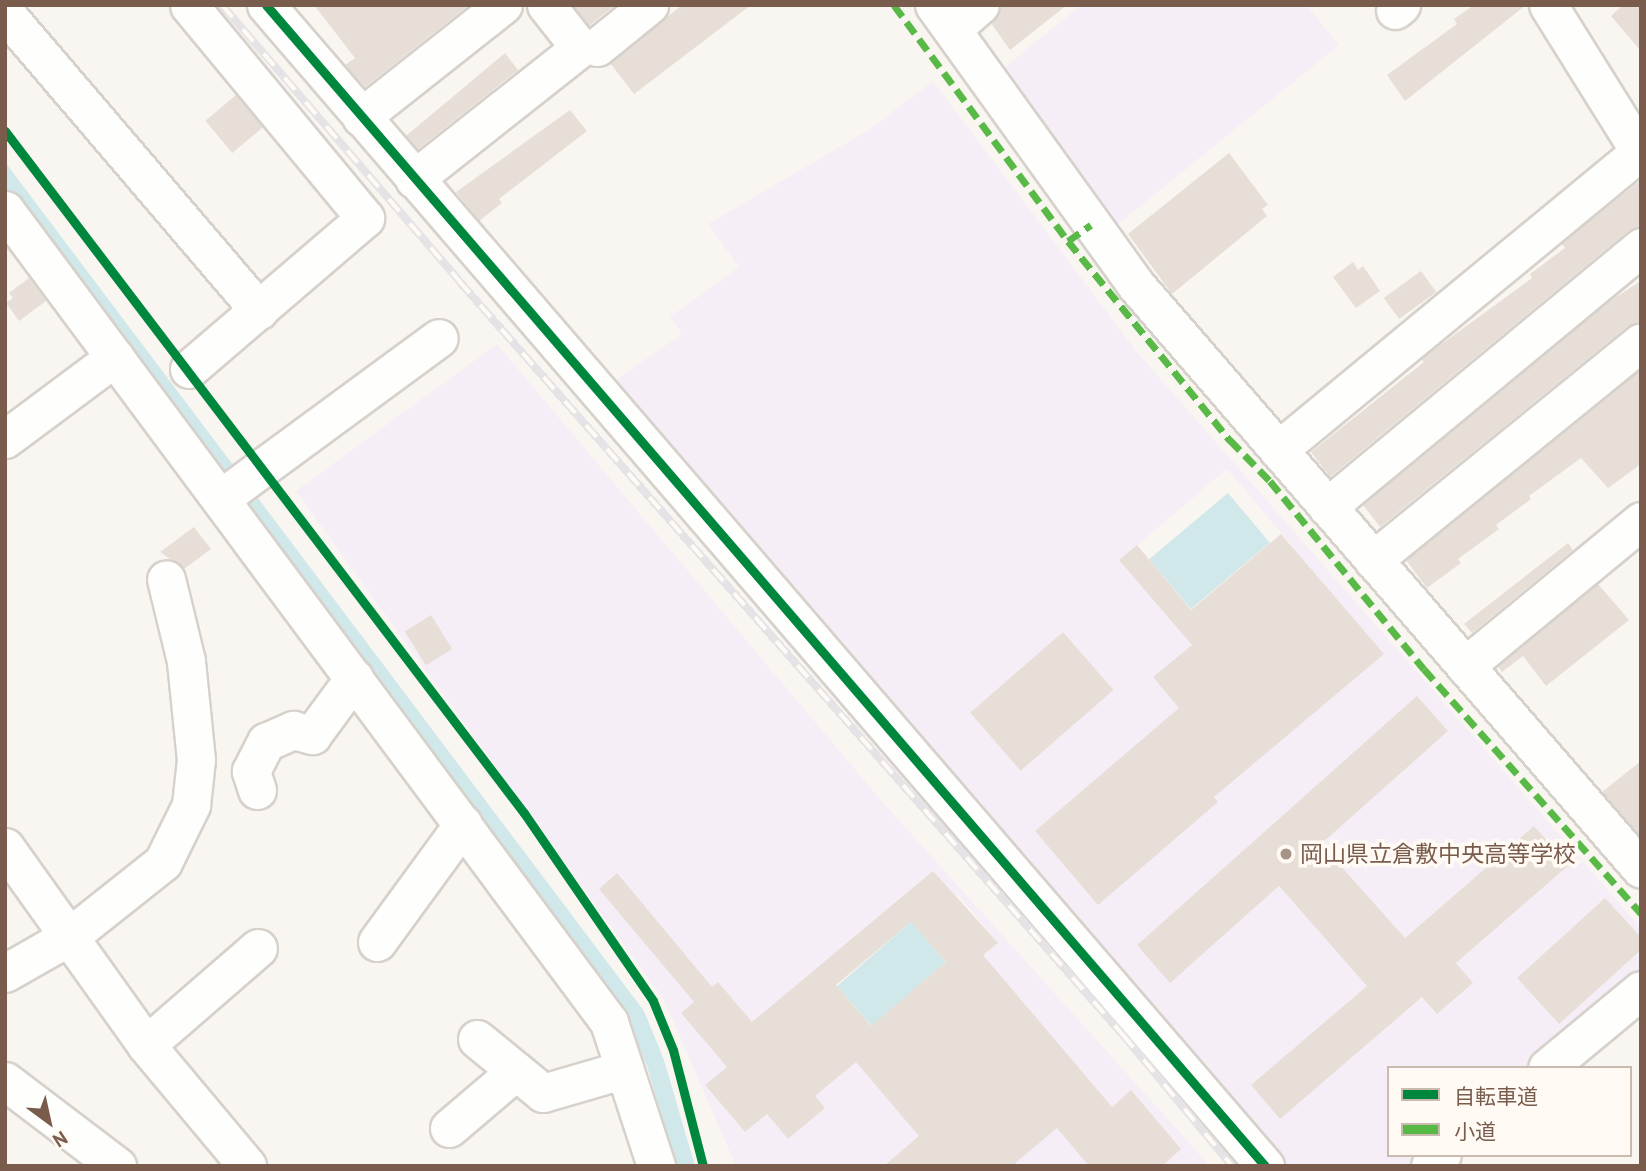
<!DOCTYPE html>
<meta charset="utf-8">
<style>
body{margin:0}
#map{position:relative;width:1646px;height:1171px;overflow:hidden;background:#f9f5f0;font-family:"PT Sans","Noto Sans JP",sans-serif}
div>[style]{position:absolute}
.education>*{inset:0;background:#f6eef6}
.water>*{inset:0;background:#d0e8ea;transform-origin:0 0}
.building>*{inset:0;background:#e6ded7;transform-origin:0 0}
.roads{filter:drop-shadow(2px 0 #d7d1cb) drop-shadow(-2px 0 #d7d1cb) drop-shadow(0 2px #d7d1cb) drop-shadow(0 -2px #d7d1cb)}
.minor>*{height:37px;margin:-18.5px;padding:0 18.5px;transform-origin:18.5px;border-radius:18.5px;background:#fefefd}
.rail>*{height:8px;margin-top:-4px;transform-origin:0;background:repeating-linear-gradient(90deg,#fffaf3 0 16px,#e6e3e7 0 32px);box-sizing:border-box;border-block:2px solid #e6e3e7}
.quiet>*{height:7px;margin-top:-3.5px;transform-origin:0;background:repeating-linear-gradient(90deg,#58b947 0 14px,transparent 0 21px)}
.cycleway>*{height:9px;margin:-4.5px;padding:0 4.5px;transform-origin:4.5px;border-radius:4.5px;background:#00873e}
.dots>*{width:19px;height:19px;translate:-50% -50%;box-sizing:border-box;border:4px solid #fffaf3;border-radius:50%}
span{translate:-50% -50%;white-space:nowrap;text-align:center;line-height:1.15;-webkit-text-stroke:7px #fffaf3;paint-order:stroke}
.poi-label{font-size:23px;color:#7a5c4d}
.left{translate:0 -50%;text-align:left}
.frame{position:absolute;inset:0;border:7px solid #7a5c4d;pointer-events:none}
.legend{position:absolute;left:1387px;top:1066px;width:245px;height:91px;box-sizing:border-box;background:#fffaf3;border:2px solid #cabbb1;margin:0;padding:9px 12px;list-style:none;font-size:21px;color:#7a5c4d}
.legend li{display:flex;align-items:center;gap:14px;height:35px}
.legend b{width:35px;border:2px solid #cabbb1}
.north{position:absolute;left:14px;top:1087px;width:70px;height:70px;-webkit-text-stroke:5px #fffaf3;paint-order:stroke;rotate:147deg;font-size:19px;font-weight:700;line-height:28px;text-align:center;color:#7a5c4d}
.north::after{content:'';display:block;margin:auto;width:24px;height:32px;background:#7a5c4d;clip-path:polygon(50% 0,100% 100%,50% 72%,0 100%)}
</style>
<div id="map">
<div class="education">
<i style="clip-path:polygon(1081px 5px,1306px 5px,1339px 45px,1107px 233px,998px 73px)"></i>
<i style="clip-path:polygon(evenodd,933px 81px,1137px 352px,1641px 928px,1641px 937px,1605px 898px,1517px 978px,1559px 1024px,1641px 950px,1641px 972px,1526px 1068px,1389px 1068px,1389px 1155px,1421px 1155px,1408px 1166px,1275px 1166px,604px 388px,682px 334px,670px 317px,739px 267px,708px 224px,867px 131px,933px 81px,1227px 469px,1294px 548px,1187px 639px,1120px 560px,1227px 469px,933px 81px,1298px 554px,1383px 654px,1238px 777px,1154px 677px,1298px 554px,933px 81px,1063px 632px,1113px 690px,1021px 771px,970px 713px,1063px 632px,933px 81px,1417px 697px,1448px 731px,1321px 844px,1392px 924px,1347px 963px,1279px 886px,1170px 982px,1137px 945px,1417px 697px,933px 81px,1535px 826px,1568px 866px,1456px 963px,1472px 984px,1438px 1014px,1422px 997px,1280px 1118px,1252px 1085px,1423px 937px,1416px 928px,1535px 826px)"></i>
<i style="clip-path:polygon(evenodd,497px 344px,879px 798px,1210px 1166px,1162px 1166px,1181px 1149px,1131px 1090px,1070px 1142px,1089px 1166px,944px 1166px,891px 1160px,884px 1166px,736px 1166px,664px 1000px,296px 491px,497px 344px,430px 616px,426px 665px,405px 632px,430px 616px,497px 344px,616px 874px,703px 976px,686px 992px,599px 889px,616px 874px,497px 344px,958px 895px,998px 943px,842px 1072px,781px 999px,958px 895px,497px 344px,682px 1013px,825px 1108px,788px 1139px,767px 1114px,745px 1132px,705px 1086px,727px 1067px,682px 1013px)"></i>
</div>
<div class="water">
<i style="clip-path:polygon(5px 162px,644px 1011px,664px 1060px,695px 1166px,676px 1166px,647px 1066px,628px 1021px,5px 191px)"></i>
<i style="left:1228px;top:493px;width:65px;height:103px;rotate:50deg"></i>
<i style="left:911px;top:922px;width:53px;height:98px;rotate:49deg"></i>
</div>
<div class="building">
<i style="clip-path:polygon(314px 5px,469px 5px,365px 87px,345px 65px,355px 58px)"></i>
<i style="clip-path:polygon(573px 5px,615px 5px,589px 26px)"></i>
<i style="clip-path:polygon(682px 5px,751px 5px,634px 94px,610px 63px)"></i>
<i style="clip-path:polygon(1000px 5px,1067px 5px,1010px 50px,991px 23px)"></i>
<i style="clip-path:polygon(1474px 5px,1526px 5px,1405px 101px,1387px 75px,1457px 24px,1454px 19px)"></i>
<i style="clip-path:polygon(1623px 5px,1641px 5px,1641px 51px,1611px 16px)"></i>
<i style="clip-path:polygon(505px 53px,518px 70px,418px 149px,406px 136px)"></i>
<i style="left:236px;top:95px;width:42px;height:40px;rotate:50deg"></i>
<i style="clip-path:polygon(570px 110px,587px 131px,499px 199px,502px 203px,479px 221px,456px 192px)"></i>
<i style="clip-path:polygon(1229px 153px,1268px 205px,1262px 209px,1267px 216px,1172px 294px,1128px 234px)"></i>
<i style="clip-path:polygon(1641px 180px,1641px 227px,1628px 231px,1330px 477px,1311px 452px,1424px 362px,1421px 359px,1532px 278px,1530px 274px,1565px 248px,1561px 243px)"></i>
<i style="clip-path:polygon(1353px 262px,1358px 270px,1363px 266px,1380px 291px,1356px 308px,1333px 277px)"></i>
<i style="left:1421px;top:271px;width:26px;height:46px;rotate:54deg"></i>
<i style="clip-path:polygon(29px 278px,46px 301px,19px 321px,6px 303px,13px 298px,9px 293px)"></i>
<i style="clip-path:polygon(1641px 281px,1641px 321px,1628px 326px,1380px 527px,1363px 505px,1605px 304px)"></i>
<i style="clip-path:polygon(1641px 369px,1641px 464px,1608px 488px,1581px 458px,1529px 496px,1531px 499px,1496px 525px,1499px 529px,1458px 559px,1461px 563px,1427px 588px,1406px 560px)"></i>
<i style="clip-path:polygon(194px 527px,211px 549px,184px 569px,160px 552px)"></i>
<i style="clip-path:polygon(1281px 534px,1384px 654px,1214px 797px,1218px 802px,1098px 905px,1035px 831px,1179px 708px,1153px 677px,1192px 645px,1119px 560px,1137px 545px,1191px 610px)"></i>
<i style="clip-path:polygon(1568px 543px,1573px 550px,1472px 633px,1464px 624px)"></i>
<i style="clip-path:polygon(1598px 584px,1629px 620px,1546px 686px,1523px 656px,1502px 672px,1498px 666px)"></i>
<i style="left:431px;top:615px;width:40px;height:31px;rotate:58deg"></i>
<i style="left:1063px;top:632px;width:77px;height:123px;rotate:49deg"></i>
<i style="clip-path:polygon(1417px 696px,1448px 731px,1321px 844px,1405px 938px,1534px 826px,1569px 865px,1456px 963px,1473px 983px,1437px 1014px,1422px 997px,1280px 1119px,1251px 1085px,1367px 986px,1279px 886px,1170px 983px,1137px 945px)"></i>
<i style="clip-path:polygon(1641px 761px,1641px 837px,1602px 792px)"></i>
<i style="clip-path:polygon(evenodd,933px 871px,998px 943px,983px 955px,1112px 1107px,1131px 1090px,1181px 1149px,1162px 1166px,1089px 1166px,1057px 1128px,1012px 1166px,884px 1166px,919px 1136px,856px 1062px,815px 1096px,825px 1108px,788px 1139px,767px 1114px,745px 1132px,705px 1085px,727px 1067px,681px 1013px,694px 1002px,599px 889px,617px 873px,712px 987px,718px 982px,752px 1022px,933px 871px,911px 922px,946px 962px,871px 1026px,836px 985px,911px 922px)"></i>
<i style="clip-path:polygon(1605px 898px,1641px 937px,1641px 950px,1559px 1024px,1517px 978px)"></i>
</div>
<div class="roads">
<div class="minor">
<i style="left:266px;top:5px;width:1532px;rotate:49.29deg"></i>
<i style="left:934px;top:5px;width:344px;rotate:54.2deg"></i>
<i style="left:1135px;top:284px;width:773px;rotate:49.14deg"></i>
<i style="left:1548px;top:5px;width:176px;rotate:58deg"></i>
<i style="left:1395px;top:10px;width:8px;rotate:-40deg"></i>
<i style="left:5px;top:13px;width:391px;rotate:49.5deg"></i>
<i style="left:952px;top:29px;width:37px;rotate:-41deg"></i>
<i style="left:597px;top:47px;width:67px;rotate:-38.9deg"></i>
<i style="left:361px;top:117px;width:181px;rotate:-38.3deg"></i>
<i style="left:414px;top:179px;width:211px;rotate:-38.3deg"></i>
<i style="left:580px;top:48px;width:55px;rotate:-128.3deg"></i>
<i style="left:5px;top:210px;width:1012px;rotate:53.36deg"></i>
<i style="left:609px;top:1022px;width:151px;rotate:71.9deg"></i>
<i style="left:189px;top:369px;width:232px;rotate:-40.6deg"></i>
<i style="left:365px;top:218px;width:276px;rotate:-129.6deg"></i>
<i style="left:5px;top:439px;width:137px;rotate:-36.7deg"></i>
<i style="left:1278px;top:450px;width:468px;rotate:-39.5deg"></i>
<i style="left:221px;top:498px;width:270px;rotate:-36.3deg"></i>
<i style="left:1327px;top:507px;width:408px;rotate:-39.6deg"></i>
<i style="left:1373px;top:560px;width:345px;rotate:-39.1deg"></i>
<i style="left:1465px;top:666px;width:228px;rotate:-39.5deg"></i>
<i style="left:257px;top:790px;width:20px;rotate:-108deg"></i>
<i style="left:251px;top:771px;width:33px;rotate:-63deg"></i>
<i style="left:266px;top:742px;width:30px;rotate:-24deg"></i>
<i style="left:293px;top:730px;width:20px;rotate:15deg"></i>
<i style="left:312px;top:735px;width:71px;rotate:-53.6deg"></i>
<i style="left:5px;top:847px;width:243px;rotate:54.5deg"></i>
<i style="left:146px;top:1045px;width:158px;rotate:50.1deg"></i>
<i style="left:377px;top:942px;width:146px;rotate:-53.9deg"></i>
<i style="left:5px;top:973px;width:75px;rotate:-29.6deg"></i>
<i style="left:70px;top:936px;width:119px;rotate:-38.5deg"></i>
<i style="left:163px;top:862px;width:64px;rotate:-63.8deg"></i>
<i style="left:191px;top:805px;width:45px;rotate:-83.7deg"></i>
<i style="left:196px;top:760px;width:100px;rotate:-95.8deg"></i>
<i style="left:186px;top:661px;width:84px;rotate:-103.7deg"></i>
<i style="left:477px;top:1039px;width:85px;rotate:39.3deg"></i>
<i style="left:543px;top:1093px;width:85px;rotate:-16.3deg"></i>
<i style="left:146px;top:1045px;width:148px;rotate:-40.9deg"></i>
<i style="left:1547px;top:1068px;width:122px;rotate:-39.7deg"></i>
<i style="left:5px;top:1081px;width:141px;rotate:37.2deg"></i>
<i style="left:449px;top:1128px;width:88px;rotate:-40.4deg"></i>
<i style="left:1430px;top:1166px;width:16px;rotate:-43deg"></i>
</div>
</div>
<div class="rail">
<i style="left:222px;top:5px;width:364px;rotate:49.3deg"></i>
<i style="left:459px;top:281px;width:1005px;rotate:48.63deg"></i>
<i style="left:1123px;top:1035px;width:170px;rotate:50.2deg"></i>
</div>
<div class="quiet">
<i style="left:894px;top:5px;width:293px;rotate:53.6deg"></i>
<i style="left:1068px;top:241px;width:257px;rotate:50.9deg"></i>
<i style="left:1230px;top:440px;width:57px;rotate:45.7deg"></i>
<i style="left:1270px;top:481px;width:243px;rotate:50.7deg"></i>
<i style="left:1424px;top:669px;width:327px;rotate:48.4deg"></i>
<i style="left:1068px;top:241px;width:28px;rotate:-35deg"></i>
</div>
<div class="cycleway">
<i style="left:266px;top:5px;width:1532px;rotate:49.29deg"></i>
<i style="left:5px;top:131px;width:857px;rotate:52.73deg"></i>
<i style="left:524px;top:813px;width:228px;rotate:55.5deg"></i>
<i style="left:653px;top:1001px;width:53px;rotate:67.8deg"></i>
<i style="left:673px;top:1050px;width:120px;rotate:75.5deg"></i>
</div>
<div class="dots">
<i style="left:1286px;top:854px;background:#a69286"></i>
</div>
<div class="poi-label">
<span class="left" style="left:1300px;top:854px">岡山県立倉敷中央高等学校</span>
</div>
<div class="frame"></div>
<ul class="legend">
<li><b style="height:9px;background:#00873e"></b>自転車道</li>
<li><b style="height:9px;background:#58b947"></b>小道</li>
</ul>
<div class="north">N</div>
</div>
